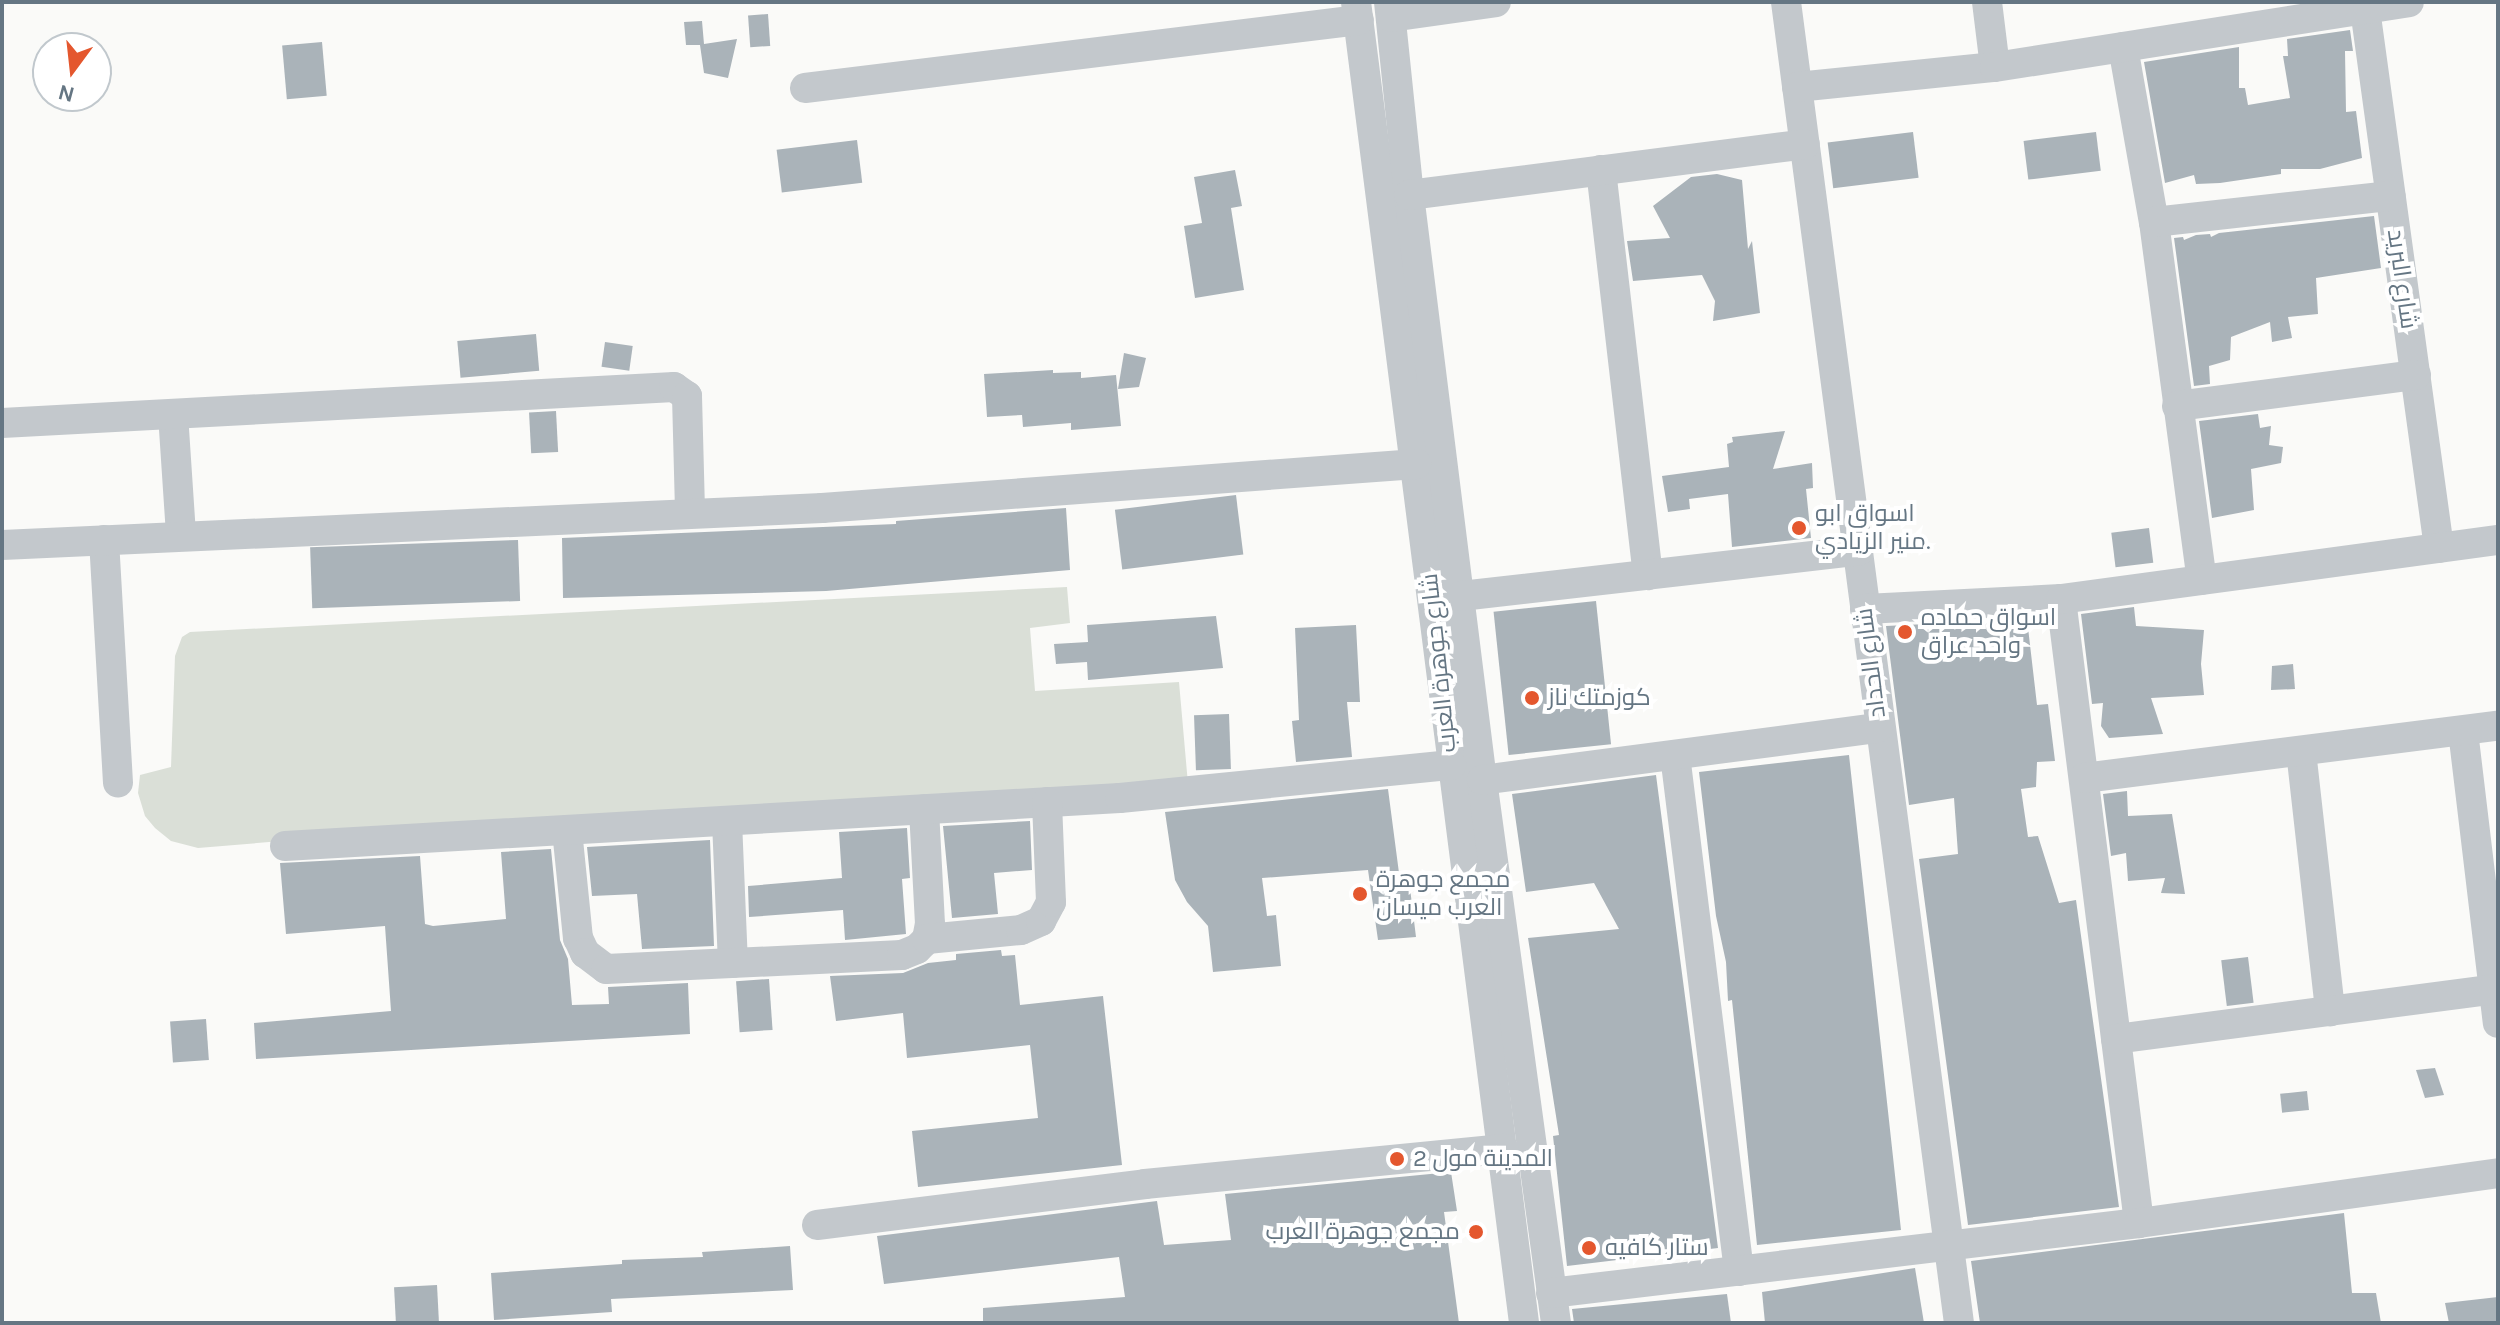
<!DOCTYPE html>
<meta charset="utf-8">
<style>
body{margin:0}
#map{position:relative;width:2500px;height:1325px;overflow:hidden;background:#fafaf8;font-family:Karla,Cairo,sans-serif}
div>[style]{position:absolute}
.green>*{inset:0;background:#dadfd7}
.building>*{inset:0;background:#aab3b9;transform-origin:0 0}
.minor>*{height:30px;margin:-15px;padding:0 15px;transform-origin:15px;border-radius:15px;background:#c3c8cc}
.dots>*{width:22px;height:22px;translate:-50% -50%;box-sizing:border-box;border:4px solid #fff;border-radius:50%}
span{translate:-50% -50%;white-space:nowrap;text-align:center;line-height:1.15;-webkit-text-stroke:8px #fff;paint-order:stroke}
.street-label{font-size:24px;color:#657683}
.poi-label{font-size:24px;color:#657683}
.left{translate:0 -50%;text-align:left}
.right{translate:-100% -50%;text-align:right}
.frame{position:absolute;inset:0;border:4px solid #657683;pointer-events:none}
.north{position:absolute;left:32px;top:32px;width:80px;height:80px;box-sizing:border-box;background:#fff;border:2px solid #c1c8cd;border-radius:50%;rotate:195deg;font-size:22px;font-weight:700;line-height:32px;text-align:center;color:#657683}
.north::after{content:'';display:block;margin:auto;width:28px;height:36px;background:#e4572e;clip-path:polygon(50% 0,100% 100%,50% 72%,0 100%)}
</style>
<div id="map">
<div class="green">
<i style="clip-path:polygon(1067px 587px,1070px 623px,1030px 628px,1035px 691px,1179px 682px,1188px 784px,474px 825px,198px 848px,171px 841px,155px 828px,145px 816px,138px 793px,140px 775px,171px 767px,175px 656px,182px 637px,190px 632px)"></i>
</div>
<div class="building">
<i style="left:768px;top:14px;width:32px;height:20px;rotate:86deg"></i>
<i style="clip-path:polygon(702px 21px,704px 44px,737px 39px,728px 78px,704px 73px,700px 45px,686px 45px,684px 22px)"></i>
<i style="clip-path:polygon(2350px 30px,2353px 51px,2345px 51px,2346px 112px,2356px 111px,2362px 158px,2320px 169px,2281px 169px,2281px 174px,2220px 183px,2196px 184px,2194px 175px,2165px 183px,2144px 62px,2239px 47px,2239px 88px,2245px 88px,2248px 105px,2290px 98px,2283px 56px,2288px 56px,2287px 39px)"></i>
<i style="left:322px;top:42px;width:54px;height:40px;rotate:85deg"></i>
<i style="left:1913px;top:132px;width:46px;height:86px;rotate:83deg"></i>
<i style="left:2096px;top:132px;width:39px;height:73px;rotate:83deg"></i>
<i style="left:857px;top:140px;width:43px;height:81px;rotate:83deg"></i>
<i style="clip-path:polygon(1235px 170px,1242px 206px,1231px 208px,1244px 290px,1195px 298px,1184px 226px,1202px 223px,1194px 177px)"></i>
<i style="clip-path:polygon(1717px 174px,1742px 180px,1748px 249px,1752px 241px,1760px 313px,1713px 321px,1715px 301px,1702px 275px,1633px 281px,1627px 241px,1670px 238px,1653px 206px,1691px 177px)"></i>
<i style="clip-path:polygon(2374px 216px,2381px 268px,2316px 278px,2318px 314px,2288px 317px,2292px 338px,2272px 342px,2270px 322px,2231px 337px,2230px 360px,2209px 366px,2210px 384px,2194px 386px,2174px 238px,2183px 237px,2184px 240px,2196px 235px,2210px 234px,2211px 237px,2219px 233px)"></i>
<i style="left:536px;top:334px;width:37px;height:79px;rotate:85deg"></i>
<i style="left:605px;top:342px;width:28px;height:25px;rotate:8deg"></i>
<i style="clip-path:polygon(1124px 353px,1146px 358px,1139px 387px,1118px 389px)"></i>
<i style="clip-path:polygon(1053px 370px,1053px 373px,1081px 372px,1081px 378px,1116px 375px,1121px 426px,1071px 430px,1071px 423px,1023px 427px,1022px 415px,987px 417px,984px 374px)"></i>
<i style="left:556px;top:411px;width:41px;height:27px;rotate:87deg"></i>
<i style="clip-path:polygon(2258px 414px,2260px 428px,2271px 426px,2269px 445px,2283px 447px,2281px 463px,2251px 469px,2254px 510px,2212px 518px,2199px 421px)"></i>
<i style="clip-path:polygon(1785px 431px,1773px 469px,1812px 463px,1813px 488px,1806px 489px,1811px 538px,1732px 547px,1728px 494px,1689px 499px,1690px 509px,1668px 512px,1662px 476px,1729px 467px,1727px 444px,1733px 442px,1732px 437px)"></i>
<i style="left:1236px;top:495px;width:60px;height:122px;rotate:83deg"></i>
<i style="clip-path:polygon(1066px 508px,1070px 570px,826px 591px,563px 598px,562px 538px,896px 524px,896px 521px)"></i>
<i style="left:2149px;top:528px;width:35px;height:38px;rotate:83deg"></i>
<i style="left:518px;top:540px;width:61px;height:208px;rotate:88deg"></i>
<i style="left:1596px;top:601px;width:144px;height:103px;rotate:84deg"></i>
<i style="clip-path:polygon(2134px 607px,2136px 626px,2204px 630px,2201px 664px,2204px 695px,2151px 698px,2163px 734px,2109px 738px,2101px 726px,2103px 703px,2092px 704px,2081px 614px)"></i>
<i style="clip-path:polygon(1216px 616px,1223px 668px,1088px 680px,1087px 662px,1056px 664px,1054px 644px,1088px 642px,1087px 625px)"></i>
<i style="clip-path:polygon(2027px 619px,2037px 705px,2048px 704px,2055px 761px,2037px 762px,2036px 787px,2021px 789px,2028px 837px,2038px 836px,2059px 903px,2076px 900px,2119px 1207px,1968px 1225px,1919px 859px,1958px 854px,1954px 798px,1909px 805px,1886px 626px)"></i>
<i style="clip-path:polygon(1356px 625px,1360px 702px,1347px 702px,1352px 757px,1296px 762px,1292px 721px,1299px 720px,1295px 628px)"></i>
<i style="clip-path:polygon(2293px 664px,2295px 689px,2271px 690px,2272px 666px)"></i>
<i style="left:1229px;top:714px;width:55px;height:35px;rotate:88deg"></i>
<i style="clip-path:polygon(1849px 755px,1901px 1230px,1757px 1245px,1732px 1000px,1728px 1001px,1726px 962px,1716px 916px,1699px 772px)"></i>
<i style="clip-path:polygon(1656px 775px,1718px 1248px,1567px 1266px,1553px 1136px,1559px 1135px,1528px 938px,1619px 929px,1594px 883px,1526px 892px,1512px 794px)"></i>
<i style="clip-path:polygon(1388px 789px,1399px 873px,1408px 872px,1416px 937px,1378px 940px,1368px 870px,1262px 878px,1267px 916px,1276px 915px,1281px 966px,1213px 972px,1208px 926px,1187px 902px,1175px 880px,1165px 812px)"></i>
<i style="clip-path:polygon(2127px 791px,2128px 816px,2172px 814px,2185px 894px,2161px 893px,2165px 878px,2128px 881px,2126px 853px,2111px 856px,2103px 794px)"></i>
<i style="clip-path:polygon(1030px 821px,1032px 870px,994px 873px,998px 914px,952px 918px,943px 826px)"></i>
<i style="clip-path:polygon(907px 828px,910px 878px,902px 879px,906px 934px,845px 940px,843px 910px,749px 917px,748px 886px,842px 878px,839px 832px)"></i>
<i style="clip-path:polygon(710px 840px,714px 946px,642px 949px,637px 894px,592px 896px,587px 847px)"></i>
<i style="clip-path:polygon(551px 849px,560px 940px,568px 959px,572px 1005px,609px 1004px,608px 987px,688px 983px,690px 1034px,256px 1059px,254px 1023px,391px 1011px,385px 926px,286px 934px,280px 863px,420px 856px,425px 924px,433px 926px,506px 919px,501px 852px)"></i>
<i style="clip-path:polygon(1001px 950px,1002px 956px,1015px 955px,1020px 1005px,1103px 996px,1122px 1165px,918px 1187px,912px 1131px,1038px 1118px,1030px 1045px,907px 1058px,903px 1013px,836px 1021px,830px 976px,903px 973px,928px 963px,956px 960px,956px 954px)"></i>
<i style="left:2248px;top:957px;width:46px;height:27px;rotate:83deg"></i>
<i style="left:769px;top:979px;width:51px;height:33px;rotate:86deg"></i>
<i style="left:206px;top:1019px;width:41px;height:36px;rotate:86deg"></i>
<i style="clip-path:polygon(2435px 1068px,2444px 1095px,2425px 1098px,2416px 1070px)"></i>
<i style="left:2307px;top:1091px;width:19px;height:27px;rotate:84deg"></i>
<i style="clip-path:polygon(1451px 1172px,1457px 1211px,1444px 1212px,1459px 1323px,983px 1323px,983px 1308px,1125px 1297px,1119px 1257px,884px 1284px,877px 1236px,1157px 1201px,1164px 1245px,1231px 1240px,1225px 1194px)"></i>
<i style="clip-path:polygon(2344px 1213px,2352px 1293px,2376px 1293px,2381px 1323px,1980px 1323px,1971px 1261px)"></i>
<i style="clip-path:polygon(790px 1246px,793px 1290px,611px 1299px,612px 1312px,494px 1320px,491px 1273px,622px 1264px,622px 1260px,703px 1257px,702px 1252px)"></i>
<i style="clip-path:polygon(1915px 1268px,1924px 1323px,1765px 1323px,1762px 1292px)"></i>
<i style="left:437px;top:1285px;width:38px;height:43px;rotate:87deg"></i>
<i style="clip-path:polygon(1727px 1294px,1731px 1323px,1574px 1323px,1572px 1309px)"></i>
<i style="clip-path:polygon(2498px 1297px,2498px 1323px,2449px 1323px,2445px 1303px)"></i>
</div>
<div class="minor">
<i style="left:1356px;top:2px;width:1332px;rotate:82.75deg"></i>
<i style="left:1389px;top:2px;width:194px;rotate:84.1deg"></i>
<i style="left:1409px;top:195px;width:590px;rotate:82.89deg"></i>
<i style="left:1482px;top:780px;width:548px;rotate:82.24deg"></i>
<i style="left:1786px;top:2px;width:1332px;rotate:82.54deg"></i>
<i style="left:1987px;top:2px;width:65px;rotate:83deg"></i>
<i style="left:2365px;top:9px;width:544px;rotate:82.18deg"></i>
<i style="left:1391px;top:17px;width:106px;rotate:-8.1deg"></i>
<i style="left:2123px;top:47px;width:178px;rotate:80deg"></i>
<i style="left:2154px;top:222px;width:361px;rotate:82.4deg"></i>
<i style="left:1797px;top:87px;width:199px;rotate:-5.8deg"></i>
<i style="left:1995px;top:67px;width:419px;rotate:-8.9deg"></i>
<i style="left:805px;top:88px;width:558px;rotate:-7deg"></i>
<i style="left:1601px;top:170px;width:408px;rotate:83.4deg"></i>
<i style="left:1409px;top:195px;width:399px;rotate:-7.3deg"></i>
<i style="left:2154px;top:222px;width:238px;rotate:-6.3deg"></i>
<i style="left:2177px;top:406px;width:241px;rotate:-7.4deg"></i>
<i style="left:173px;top:414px;width:121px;rotate:86.2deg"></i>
<i style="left:2px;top:423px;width:673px;rotate:-3.07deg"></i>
<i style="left:674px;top:387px;width:16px;rotate:35deg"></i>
<i style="left:687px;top:396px;width:116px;rotate:88.5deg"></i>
<i style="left:104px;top:540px;width:243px;rotate:86.7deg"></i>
<i style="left:2px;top:545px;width:821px;rotate:-2.58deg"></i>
<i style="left:822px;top:508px;width:596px;rotate:-4.24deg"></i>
<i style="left:1461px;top:596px;width:400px;rotate:-6.5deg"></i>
<i style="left:2061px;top:599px;width:629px;rotate:82.87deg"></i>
<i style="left:1865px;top:609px;width:196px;rotate:-2.9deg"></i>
<i style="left:2061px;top:599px;width:441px;rotate:-7.7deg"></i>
<i style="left:2463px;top:731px;width:294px;rotate:83.2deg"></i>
<i style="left:2301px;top:751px;width:262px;rotate:83.6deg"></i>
<i style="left:1675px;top:755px;width:520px;rotate:82.93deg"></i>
<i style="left:2084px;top:778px;width:417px;rotate:-7.2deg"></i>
<i style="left:1482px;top:780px;width:399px;rotate:-7.5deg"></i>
<i style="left:727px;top:821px;width:142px;rotate:87.6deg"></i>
<i style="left:567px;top:830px;width:109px;rotate:84.2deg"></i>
<i style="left:578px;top:938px;width:17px;rotate:65deg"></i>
<i style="left:585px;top:953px;width:26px;rotate:37deg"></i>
<i style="left:606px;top:969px;width:296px;rotate:-2.7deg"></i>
<i style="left:902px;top:955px;width:16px;rotate:-22deg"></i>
<i style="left:917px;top:949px;width:14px;rotate:-45deg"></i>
<i style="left:927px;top:939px;width:15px;rotate:-79deg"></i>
<i style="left:930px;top:924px;width:115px;rotate:-93deg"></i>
<i style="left:285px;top:846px;width:836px;rotate:-3.29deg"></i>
<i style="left:1120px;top:798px;width:333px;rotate:-5.7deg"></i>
<i style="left:927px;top:939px;width:94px;rotate:-5.5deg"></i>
<i style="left:1021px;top:930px;width:22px;rotate:-24deg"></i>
<i style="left:1041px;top:921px;width:21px;rotate:-62deg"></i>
<i style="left:1051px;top:902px;width:100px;rotate:-92.3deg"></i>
<i style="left:2116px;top:1039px;width:381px;rotate:-7.5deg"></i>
<i style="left:817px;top:1225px;width:331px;rotate:-7.1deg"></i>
<i style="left:1145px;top:1184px;width:360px;rotate:-5.6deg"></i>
<i style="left:1551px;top:1293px;width:592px;rotate:-6.79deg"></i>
<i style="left:2139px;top:1223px;width:362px;rotate:-7.9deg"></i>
</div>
<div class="dots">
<i style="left:1799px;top:528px;background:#e4572e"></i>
<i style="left:1905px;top:632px;background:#e4572e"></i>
<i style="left:1532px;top:698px;background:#e4572e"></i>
<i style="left:1360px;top:894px;background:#e4572e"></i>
<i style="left:1397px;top:1159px;background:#e4572e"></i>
<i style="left:1476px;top:1232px;background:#e4572e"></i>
<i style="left:1589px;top:1248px;background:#e4572e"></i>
</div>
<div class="street-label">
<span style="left:2402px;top:279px;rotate:82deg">شارع البريد</span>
<span style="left:1439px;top:663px;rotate:-96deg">شارع جوهرة العرب</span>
<span style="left:1871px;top:663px;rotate:-97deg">شارع الحداد</span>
</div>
<div class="poi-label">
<span class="left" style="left:1815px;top:528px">اسواق ابو<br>منير الزيادي.</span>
<span class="left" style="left:1921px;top:632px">اسواق حماده<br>واحد عراق</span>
<span class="left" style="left:1548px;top:698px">كوزمتك ناز</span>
<span class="left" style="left:1376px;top:894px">مجمع جوهرة<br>العرب ميسان</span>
<span class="left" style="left:1413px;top:1159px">المدينة مول 2</span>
<span class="right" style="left:1460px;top:1232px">مجمع جوهرة العرب</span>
<span class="left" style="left:1605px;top:1248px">ستار كافيه</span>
</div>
<div class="frame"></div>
<div class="north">N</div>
</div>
